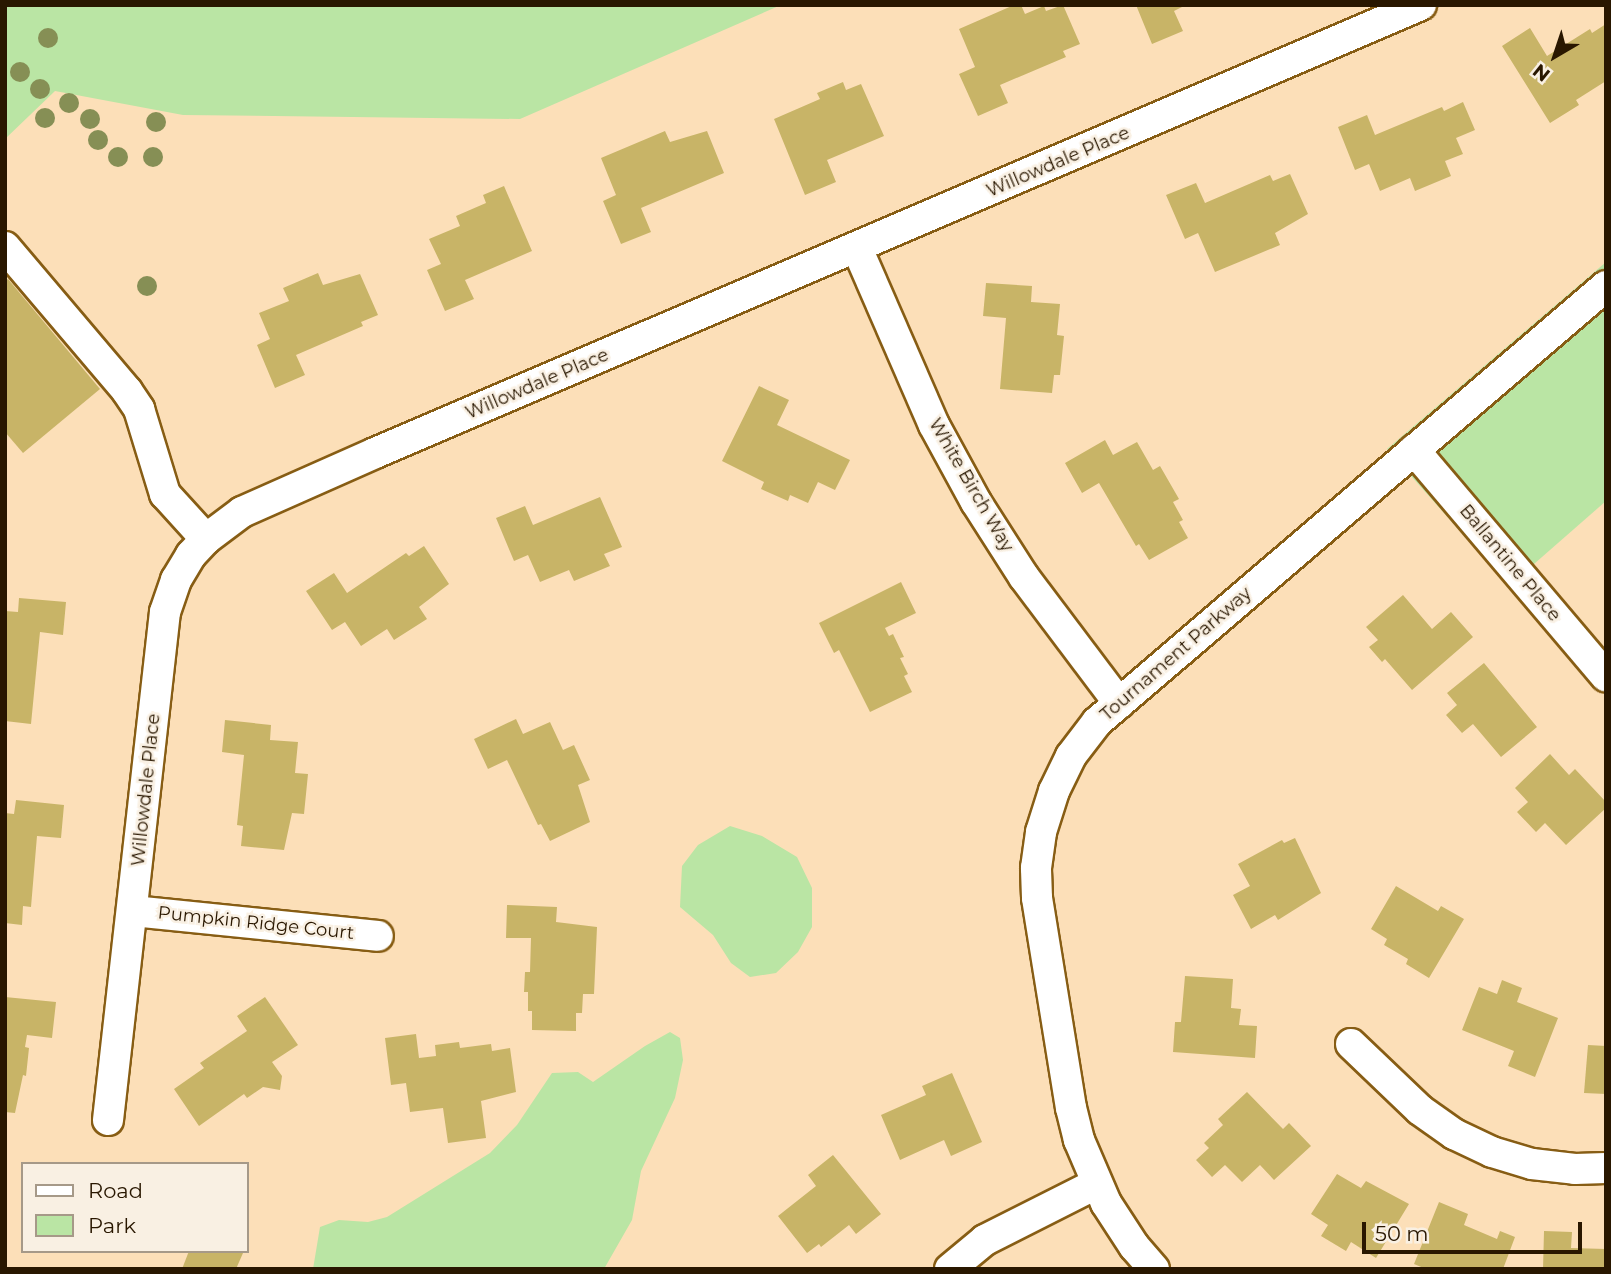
<!DOCTYPE html>
<style>
body{margin:0}
#map{position:relative;width:1611px;height:1274px;overflow:hidden;background:#fcdfb8;font-family:Montserrat,sans-serif}
div>[style]{position:absolute}
.green>*{inset:0;background:#bae5a4}
.building>*{inset:0;background:#c8b467}
.roads{filter:drop-shadow(2px 0 #875d14) drop-shadow(-2px 0 #875d14) drop-shadow(0 2px #875d14) drop-shadow(0 -2px #875d14)}
.minor>*{height:30px;margin:-15px;padding:0 15px;transform-origin:15px;border-radius:15px;background:#fff}
.trees>*{width:20px;height:20px;margin:-10px;border-radius:50%;background:#868f55}
span{translate:-50% -50%;white-space:nowrap;text-align:center;line-height:1.15;-webkit-text-stroke:5px #f9f0e3;paint-order:stroke}
.street-label{font-size:18px;color:#291700}
.frame{position:absolute;inset:0;border:7px solid #291700;pointer-events:none}
.legend{position:absolute;left:21px;top:1162px;width:228px;height:91px;box-sizing:border-box;background:#f9f0e3;border:2px solid #a69988;margin:0;padding:9px 12px;list-style:none;font-size:21px;color:#291700}
.legend li{display:flex;align-items:center;gap:14px;height:35px}
.legend b{width:35px;border:2px solid #a69988}
.north{position:absolute;left:1520px;top:21px;width:70px;height:70px;-webkit-text-stroke:5px #f9f0e3;paint-order:stroke;rotate:219deg;font-size:19px;font-weight:700;line-height:28px;text-align:center;color:#291700}
.north::after{content:'';display:block;margin:auto;width:24px;height:32px;background:#291700;clip-path:polygon(50% 0,100% 100%,50% 72%,0 100%)}
.scale{position:absolute;left:1362px;top:1222px;width:220px;height:32px;box-sizing:border-box;border:4px solid #291700;border-top:0;padding-left:9px;font-size:21px;line-height:24px;white-space:nowrap;color:#291700;-webkit-text-stroke:5px #f9f0e3;paint-order:stroke}
</style>
<div id="map">
<div class="green">
<i style="clip-path:polygon(5px 5px,781px 5px,520px 119px,183px 115px,55px 91px,5px 139px)"></i>
<i style="clip-path:polygon(1606px 262px,1606px 501px,1509px 586px,1387px 449px)"></i>
<i style="clip-path:polygon(730px 826px,762px 836px,797px 857px,812px 888px,812px 927px,798px 952px,776px 973px,750px 977px,731px 963px,713px 935px,680px 907px,682px 866px,698px 845px)"></i>
<i style="clip-path:polygon(670px 1032px,680px 1038px,683px 1060px,675px 1098px,641px 1171px,632px 1220px,604px 1269px,313px 1269px,320px 1227px,339px 1220px,368px 1222px,387px 1217px,490px 1153px,517px 1125px,552px 1073px,578px 1072px,593px 1082px,645px 1046px)"></i>
</div>
<div class="building">
<i style="clip-path:polygon(1014px 5px,1021px 5px,1025px 14px,1044px 6px,1046px 11px,1063px 5px,1080px 44px,1063px 51px,1066px 57px,1000px 85px,1008px 103px,978px 116px,959px 74px,975px 67px,959px 29px)"></i>
<i style="clip-path:polygon(1136px 5px,1186px 5px,1174px 11px,1183px 31px,1152px 44px)"></i>
<i style="clip-path:polygon(1606px 24px,1606px 81px,1576px 100px,1579px 105px,1550px 123px,1502px 46px,1530px 28px,1547px 56px,1590px 29px,1592px 33px)"></i>
<i style="clip-path:polygon(843px 82px,846px 90px,861px 84px,884px 136px,827px 160px,836px 182px,805px 195px,774px 119px,820px 99px,817px 93px)"></i>
<i style="clip-path:polygon(1463px 102px,1475px 130px,1456px 138px,1463px 154px,1445px 161px,1451px 176px,1415px 191px,1410px 178px,1380px 191px,1369px 164px,1355px 170px,1338px 127px,1367px 115px,1375px 135px,1442px 107px,1444px 111px)"></i>
<i style="clip-path:polygon(665px 131px,670px 142px,707px 131px,724px 173px,641px 208px,651px 232px,621px 244px,603px 201px,616px 195px,601px 158px)"></i>
<i style="clip-path:polygon(1290px 174px,1308px 214px,1275px 233px,1280px 245px,1215px 272px,1198px 233px,1185px 239px,1166px 195px,1196px 183px,1205px 203px,1270px 175px,1273px 181px)"></i>
<i style="clip-path:polygon(504px 186px,532px 251px,465px 280px,474px 299px,445px 311px,427px 270px,441px 264px,429px 239px,460px 226px,456px 216px,486px 203px,483px 195px)"></i>
<i style="clip-path:polygon(318px 273px,323px 285px,360px 274px,378px 315px,361px 322px,363px 326px,296px 355px,305px 375px,275px 388px,257px 345px,270px 339px,259px 313px,289px 301px,283px 288px)"></i>
<i style="clip-path:polygon(8px 279px,100px 389px,23px 453px,5px 432px,5px 281px)"></i>
<i style="clip-path:polygon(986px 283px,1032px 286px,1031px 302px,1060px 304px,1057px 335px,1064px 336px,1060px 375px,1054px 375px,1052px 393px,1000px 389px,1006px 318px,983px 316px)"></i>
<i style="clip-path:polygon(759px 386px,789px 400px,777px 425px,850px 460px,835px 490px,818px 482px,808px 503px,790px 495px,788px 501px,761px 489px,764px 482px,722px 461px)"></i>
<i style="clip-path:polygon(1105px 440px,1113px 455px,1137px 442px,1153px 470px,1160px 466px,1179px 499px,1173px 502px,1183px 520px,1179px 522px,1188px 538px,1149px 560px,1139px 544px,1136px 546px,1099px 483px,1082px 493px,1065px 463px)"></i>
<i style="clip-path:polygon(600px 497px,622px 547px,604px 554px,610px 566px,574px 581px,569px 570px,540px 582px,528px 555px,514px 561px,496px 518px,525px 506px,533px 525px)"></i>
<i style="clip-path:polygon(424px 546px,449px 584px,419px 607px,427px 619px,394px 640px,387px 629px,361px 646px,345px 622px,332px 630px,306px 591px,334px 573px,347px 593px,406px 553px,409px 556px)"></i>
<i style="clip-path:polygon(901px 582px,916px 613px,885px 628px,889px 636px,893px 634px,904px 657px,900px 658px,908px 674px,904px 676px,912px 692px,870px 712px,839px 650px,834px 653px,819px 623px)"></i>
<i style="clip-path:polygon(1403px 595px,1432px 629px,1451px 612px,1473px 637px,1412px 690px,1385px 659px,1382px 662px,1369px 647px,1378px 640px,1366px 627px)"></i>
<i style="clip-path:polygon(19px 598px,66px 602px,63px 635px,40px 632px,31px 724px,5px 721px,5px 611px,18px 612px)"></i>
<i style="clip-path:polygon(1484px 663px,1537px 727px,1501px 757px,1473px 724px,1462px 733px,1446px 715px,1457px 705px,1447px 693px)"></i>
<i style="clip-path:polygon(516px 719px,523px 734px,550px 722px,563px 750px,574px 745px,590px 780px,578px 785px,590px 822px,550px 841px,541px 824px,538px 825px,507px 760px,488px 769px,474px 739px)"></i>
<i style="clip-path:polygon(225px 720px,271px 725px,270px 740px,298px 742px,295px 773px,308px 774px,304px 814px,292px 813px,284px 850px,241px 846px,243px 826px,237px 825px,244px 755px,222px 752px)"></i>
<i style="clip-path:polygon(1550px 754px,1569px 775px,1575px 769px,1606px 802px,1606px 808px,1566px 845px,1545px 823px,1536px 832px,1517px 812px,1528px 802px,1515px 788px)"></i>
<i style="clip-path:polygon(16px 800px,64px 805px,61px 838px,37px 836px,31px 907px,23px 906px,22px 925px,5px 923px,5px 813px,14px 814px)"></i>
<i style="clip-path:polygon(1295px 838px,1321px 893px,1278px 920px,1275px 915px,1251px 929px,1233px 895px,1250px 886px,1238px 864px,1282px 840px,1284px 843px)"></i>
<i style="clip-path:polygon(1396px 886px,1438px 911px,1441px 906px,1464px 919px,1429px 978px,1406px 964px,1408px 959px,1384px 945px,1387px 939px,1371px 929px)"></i>
<i style="clip-path:polygon(507px 905px,557px 907px,556px 922px,597px 927px,594px 994px,583px 994px,582px 1013px,576px 1013px,576px 1031px,532px 1030px,532px 1011px,528px 1011px,528px 992px,524px 992px,525px 972px,530px 972px,531px 938px,506px 938px)"></i>
<i style="clip-path:polygon(1185px 976px,1233px 979px,1231px 1008px,1241px 1009px,1239px 1025px,1257px 1026px,1255px 1058px,1173px 1052px,1175px 1022px,1181px 1022px)"></i>
<i style="clip-path:polygon(1502px 980px,1522px 988px,1517px 1002px,1558px 1018px,1535px 1077px,1508px 1066px,1514px 1051px,1462px 1030px,1479px 987px,1497px 994px)"></i>
<i style="clip-path:polygon(5px 997px,56px 1002px,52px 1038px,27px 1035px,25px 1047px,29px 1048px,26px 1076px,23px 1075px,15px 1113px,5px 1112px)"></i>
<i style="clip-path:polygon(265px 997px,298px 1045px,272px 1062px,282px 1076px,280px 1090px,263px 1087px,247px 1098px,244px 1094px,199px 1126px,174px 1089px,204px 1068px,200px 1063px,247px 1031px,237px 1016px)"></i>
<i style="clip-path:polygon(416px 1034px,419px 1058px,436px 1056px,435px 1045px,459px 1042px,460px 1048px,491px 1044px,492px 1051px,510px 1048px,516px 1092px,481px 1101px,486px 1138px,448px 1143px,443px 1108px,410px 1112px,406px 1083px,391px 1085px,385px 1038px)"></i>
<i style="clip-path:polygon(1588px 1045px,1606px 1046px,1606px 1094px,1584px 1093px)"></i>
<i style="clip-path:polygon(952px 1073px,982px 1142px,951px 1156px,944px 1140px,900px 1160px,881px 1115px,926px 1095px,922px 1086px)"></i>
<i style="clip-path:polygon(1247px 1092px,1283px 1129px,1289px 1123px,1311px 1146px,1274px 1180px,1260px 1165px,1242px 1182px,1225px 1165px,1212px 1177px,1196px 1160px,1209px 1148px,1204px 1143px,1223px 1125px,1218px 1119px)"></i>
<i style="clip-path:polygon(833px 1155px,881px 1214px,856px 1234px,849px 1225px,821px 1247px,819px 1244px,807px 1253px,778px 1216px,816px 1186px,808px 1175px)"></i>
<i style="clip-path:polygon(1337px 1174px,1361px 1188px,1366px 1181px,1409px 1204px,1376px 1258px,1351px 1242px,1346px 1251px,1321px 1236px,1328px 1225px,1311px 1214px)"></i>
<i style="clip-path:polygon(1439px 1202px,1468px 1214px,1464px 1225px,1497px 1239px,1500px 1231px,1515px 1237px,1503px 1269px,1426px 1269px,1414px 1264px)"></i>
<i style="clip-path:polygon(1544px 1231px,1572px 1232px,1571px 1248px,1606px 1249px,1606px 1269px,1543px 1269px)"></i>
<i style="clip-path:polygon(189px 1251px,239px 1251px,243px 1253px,236px 1269px,182px 1269px)"></i>
</div>
<div class="roads">
<div class="minor">
<i style="left:5px;top:247px;width:189px;rotate:49.7deg"></i>
<i style="left:127px;top:391px;width:22px;rotate:56deg"></i>
<i style="left:139px;top:409px;width:89px;rotate:73deg"></i>
<i style="left:165px;top:494px;width:61px;rotate:47.7deg"></i>
<i style="left:857px;top:248px;width:193px;rotate:66.5deg"></i>
<i style="left:934px;top:425px;width:88px;rotate:61.4deg"></i>
<i style="left:976px;top:502px;width:89px;rotate:57.4deg"></i>
<i style="left:1024px;top:577px;width:158px;rotate:53deg"></i>
<i style="left:1414px;top:450px;width:297px;rotate:49.7deg"></i>
<i style="left:133px;top:911px;width:246px;rotate:5.8deg"></i>
<i style="left:1351px;top:1044px;width:95px;rotate:43.7deg"></i>
<i style="left:1420px;top:1110px;width:42px;rotate:35.2deg"></i>
<i style="left:1454px;top:1134px;width:42px;rotate:25.3deg"></i>
<i style="left:1492px;top:1152px;width:42px;rotate:16.7deg"></i>
<i style="left:1532px;top:1164px;width:43px;rotate:6.6deg"></i>
<i style="left:1575px;top:1169px;width:31px;rotate:-2deg"></i>
<i style="left:108px;top:1120px;width:511px;rotate:-83.6deg"></i>
<i style="left:165px;top:612px;width:34px;rotate:-71deg"></i>
<i style="left:176px;top:580px;width:29px;rotate:-59deg"></i>
<i style="left:191px;top:555px;width:22px;rotate:-47deg"></i>
<i style="left:206px;top:539px;width:45px;rotate:-36.9deg"></i>
<i style="left:242px;top:512px;width:145px;rotate:-23.9deg"></i>
<i style="left:375px;top:453px;width:1138px;rotate:-23.19deg"></i>
<i style="left:950px;top:1269px;width:45px;rotate:-39.6deg"></i>
<i style="left:985px;top:1240px;width:124px;rotate:-26.8deg"></i>
<i style="left:1154px;top:1269px;width:30px;rotate:-131deg"></i>
<i style="left:1134px;top:1246px;width:51px;rotate:-123.1deg"></i>
<i style="left:1106px;top:1203px;width:69px;rotate:-113.2deg"></i>
<i style="left:1079px;top:1140px;width:33px;rotate:-104deg"></i>
<i style="left:1071px;top:1108px;width:213px;rotate:-99.2deg"></i>
<i style="left:1037px;top:898px;width:30px;rotate:-92deg"></i>
<i style="left:1036px;top:868px;width:36px;rotate:-82deg"></i>
<i style="left:1041px;top:832px;width:43px;rotate:-72.4deg"></i>
<i style="left:1054px;top:791px;width:39px;rotate:-64deg"></i>
<i style="left:1071px;top:756px;width:43px;rotate:-52.6deg"></i>
<i style="left:1097px;top:722px;width:670px;rotate:-40.58deg"></i>
</div>
</div>
<div class="trees">
<i style="left:48px;top:38px"></i>
<i style="left:20px;top:72px"></i>
<i style="left:40px;top:89px"></i>
<i style="left:69px;top:103px"></i>
<i style="left:45px;top:118px"></i>
<i style="left:90px;top:119px"></i>
<i style="left:156px;top:122px"></i>
<i style="left:98px;top:140px"></i>
<i style="left:118px;top:157px"></i>
<i style="left:153px;top:157px"></i>
<i style="left:147px;top:286px"></i>
</div>
<div class="street-label">
<span style="left:1058px;top:162px;rotate:-23deg">Willowdale Place</span>
<span style="left:537px;top:384px;rotate:-23deg">Willowdale Place</span>
<span style="left:971px;top:485px;rotate:60deg">White Birch Way</span>
<span style="left:1510px;top:563px;rotate:50deg">Ballantine Place</span>
<span style="left:1176px;top:654px;rotate:-41deg">Tournament Parkway</span>
<span style="left:146px;top:790px;rotate:-84deg">Willowdale Place</span>
<span style="left:256px;top:923px;rotate:6deg">Pumpkin Ridge Court</span>
</div>
<div class="frame"></div>
<ul class="legend">
<li><b style="height:9px;background:#fff"></b>Road</li>
<li><b style="height:19px;background:#bae5a4"></b>Park</li>
</ul>
<div class="north">N</div>
<div class="scale">50 m</div>
</div>
